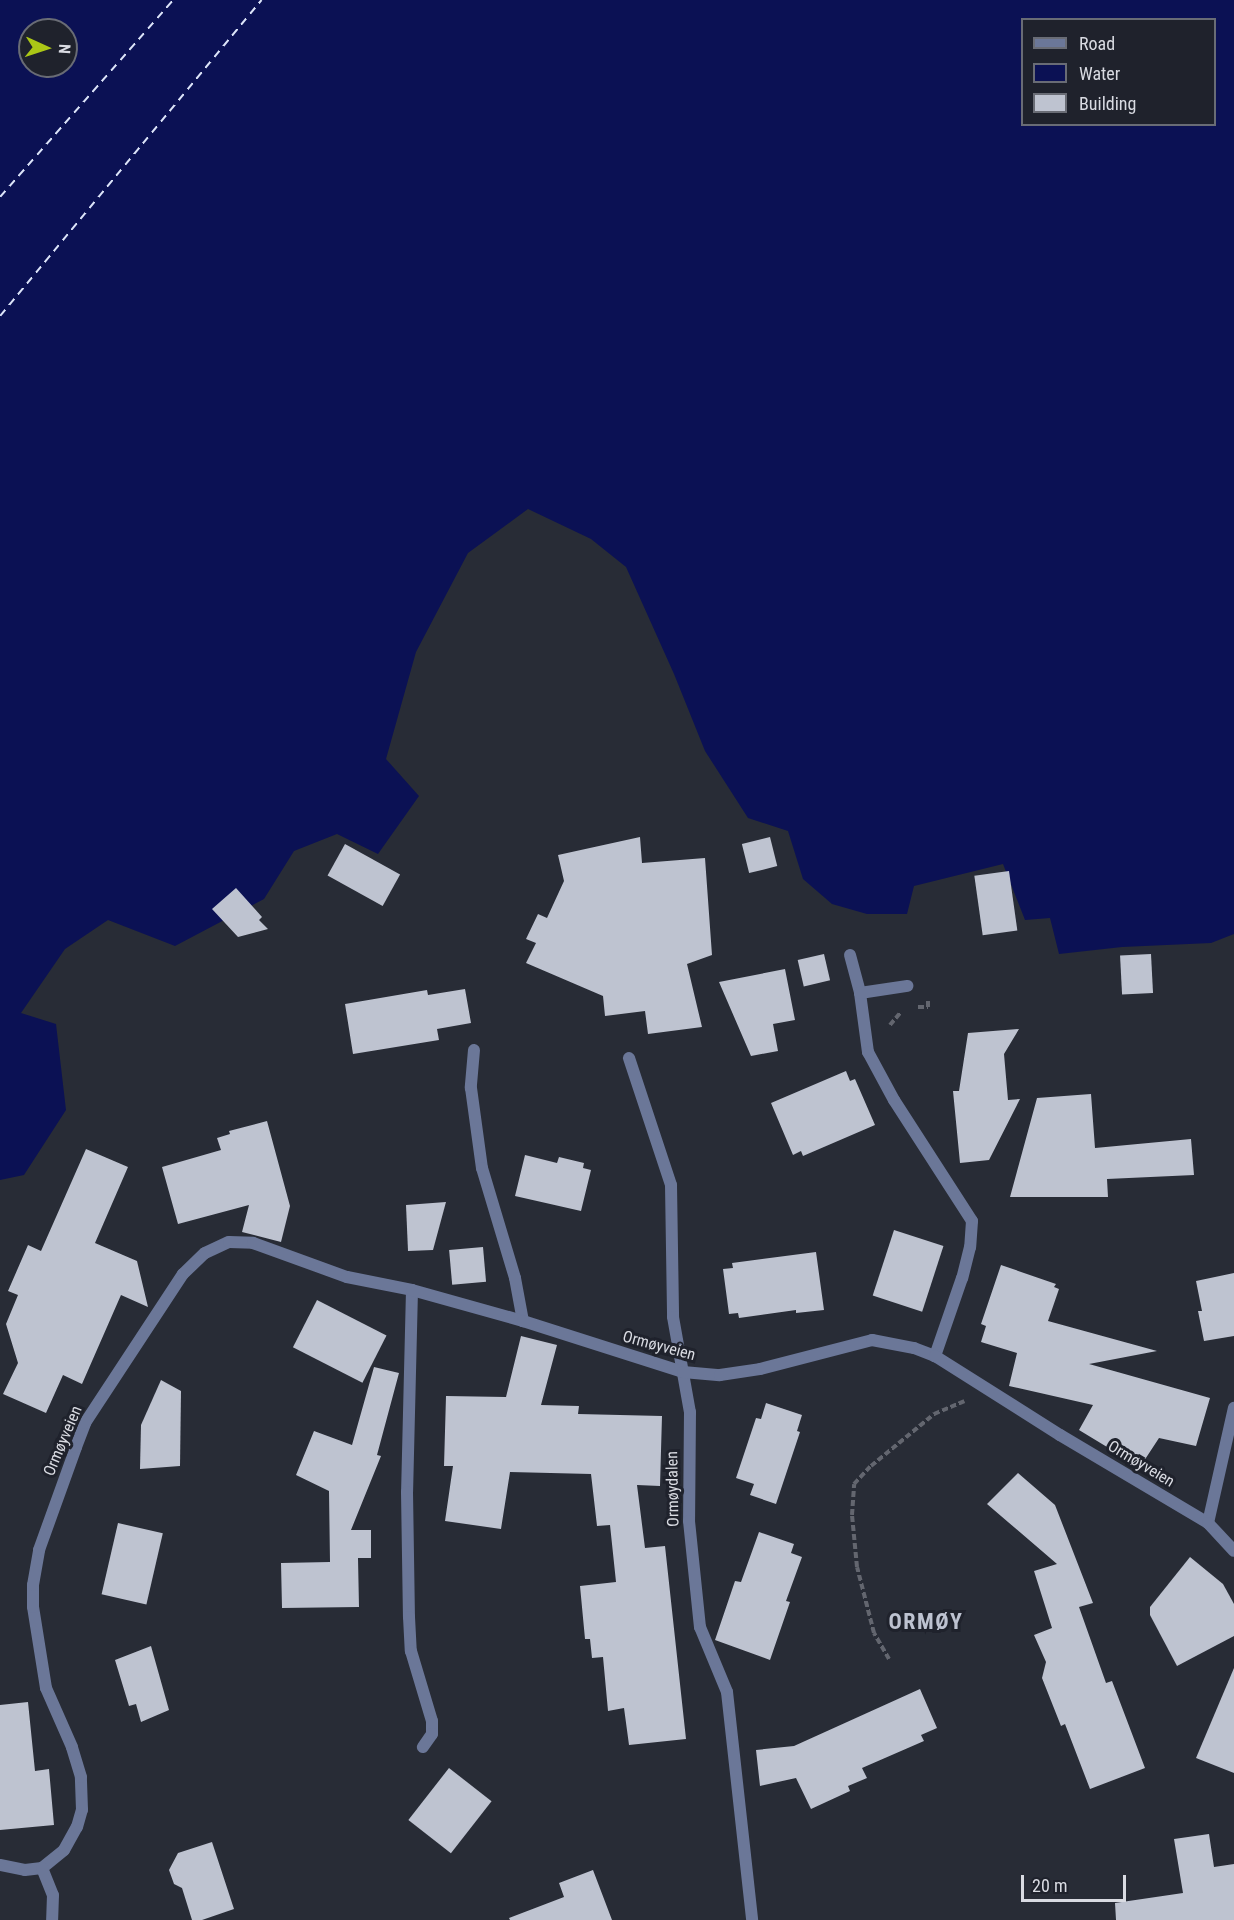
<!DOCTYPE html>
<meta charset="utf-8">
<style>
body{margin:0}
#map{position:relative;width:1234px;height:1920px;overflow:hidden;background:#282c36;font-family:"Roboto Condensed",sans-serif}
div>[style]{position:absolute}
.water>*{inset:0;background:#0b1154}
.ferry>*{height:1.5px;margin-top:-0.75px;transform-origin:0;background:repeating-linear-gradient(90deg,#dce4f9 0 8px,transparent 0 14px)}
.building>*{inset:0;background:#bec3d0;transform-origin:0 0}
.path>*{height:4px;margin-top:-2px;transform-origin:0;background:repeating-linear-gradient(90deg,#63666f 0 6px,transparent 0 9px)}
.lane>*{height:12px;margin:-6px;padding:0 6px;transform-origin:6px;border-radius:6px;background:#6b7798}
.street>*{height:12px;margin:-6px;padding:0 6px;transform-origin:6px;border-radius:6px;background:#6b7798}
span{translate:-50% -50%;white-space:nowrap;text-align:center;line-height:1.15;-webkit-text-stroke:6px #1f222c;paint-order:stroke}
.street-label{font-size:16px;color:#d9dbe2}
.district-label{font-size:22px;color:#bdc2d0;font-weight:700;letter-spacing:1.5px}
.legend{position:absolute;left:1021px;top:18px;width:195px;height:108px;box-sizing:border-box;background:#1f222c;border:2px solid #696c75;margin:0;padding:8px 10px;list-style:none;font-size:18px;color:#d9dbe2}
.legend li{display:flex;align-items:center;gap:12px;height:30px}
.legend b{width:30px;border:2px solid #696c75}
.north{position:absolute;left:18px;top:18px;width:60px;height:60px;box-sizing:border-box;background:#1f222c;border:2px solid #696c75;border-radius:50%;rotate:93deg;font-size:16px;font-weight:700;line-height:24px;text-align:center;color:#d9dbe2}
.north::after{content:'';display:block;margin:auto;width:21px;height:27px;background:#abc716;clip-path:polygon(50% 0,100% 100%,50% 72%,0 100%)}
.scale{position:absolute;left:1021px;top:1875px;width:105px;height:27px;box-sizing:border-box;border:3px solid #d9dbe2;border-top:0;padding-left:8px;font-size:18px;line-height:21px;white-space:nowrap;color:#d9dbe2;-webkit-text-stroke:4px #1f222c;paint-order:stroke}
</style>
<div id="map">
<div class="water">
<i style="clip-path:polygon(evenodd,0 0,1234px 0,1234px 934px,1211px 943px,1122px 947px,1059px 954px,1050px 918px,1025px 920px,1003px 864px,914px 886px,907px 914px,867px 914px,832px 904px,803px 879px,788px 831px,748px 818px,705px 751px,674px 674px,626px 567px,591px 539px,528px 509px,468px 553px,416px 652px,386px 759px,419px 796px,378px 854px,337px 834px,294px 851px,264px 899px,175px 946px,108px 920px,65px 949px,21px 1013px,56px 1024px,66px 1110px,24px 1175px,0 1180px,0 0,1022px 20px,1214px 20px,1214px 124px,1022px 124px,1022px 20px,0 0,30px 30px,66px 30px,66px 66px,30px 66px,30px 30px)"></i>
</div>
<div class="ferry">
<i style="left:0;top:197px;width:262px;rotate:-48.7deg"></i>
<i style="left:0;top:316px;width:410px;rotate:-50.4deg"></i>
</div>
<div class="building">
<i style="clip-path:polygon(640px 837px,642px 863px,705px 858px,712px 955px,687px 964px,702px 1027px,648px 1034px,645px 1011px,605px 1016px,603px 996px,526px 963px,536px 943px,526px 939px,538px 914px,547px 918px,564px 881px,558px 855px)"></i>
<i style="left:770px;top:837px;width:30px;height:29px;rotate:76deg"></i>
<i style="left:345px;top:844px;width:63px;height:36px;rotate:29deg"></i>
<i style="left:1009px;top:871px;width:60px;height:35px;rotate:82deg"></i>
<i style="clip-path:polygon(236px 888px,262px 917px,259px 920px,268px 929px,238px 937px,212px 909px)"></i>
<i style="left:824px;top:954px;width:27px;height:27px;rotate:77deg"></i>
<i style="left:1151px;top:954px;width:39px;height:31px;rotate:87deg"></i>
<i style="clip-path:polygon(785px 969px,795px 1020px,773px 1024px,778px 1051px,751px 1056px,719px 982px)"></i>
<i style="clip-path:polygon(465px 989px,471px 1023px,437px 1029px,439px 1040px,353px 1054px,345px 1004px,427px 990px,428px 995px)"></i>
<i style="clip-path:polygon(1019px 1029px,1004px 1054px,1008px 1100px,1020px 1099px,989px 1160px,960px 1163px,953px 1091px,959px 1091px,968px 1033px)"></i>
<i style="clip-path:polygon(846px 1071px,850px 1081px,855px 1079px,875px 1125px,803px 1156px,801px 1151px,793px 1155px,771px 1103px)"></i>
<i style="clip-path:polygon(1091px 1094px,1095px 1148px,1191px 1139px,1194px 1175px,1107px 1179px,1108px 1197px,1010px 1197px,1037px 1098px)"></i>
<i style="clip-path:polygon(267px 1121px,290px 1206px,281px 1242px,242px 1232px,249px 1205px,178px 1224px,162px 1167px,221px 1150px,217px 1138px,230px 1134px,229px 1131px)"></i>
<i style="clip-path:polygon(86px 1149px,128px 1167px,95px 1243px,137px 1261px,148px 1307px,121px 1295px,82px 1384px,63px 1375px,46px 1413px,3px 1394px,18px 1363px,6px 1324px,18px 1295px,8px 1291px,28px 1245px,41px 1251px)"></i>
<i style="clip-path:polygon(525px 1155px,557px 1163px,559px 1157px,584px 1163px,583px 1168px,591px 1170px,581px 1211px,515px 1196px)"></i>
<i style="clip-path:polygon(446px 1202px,433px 1250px,408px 1251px,406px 1205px)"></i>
<i style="left:894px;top:1230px;width:52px;height:69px;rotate:18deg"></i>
<i style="left:483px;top:1247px;width:35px;height:34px;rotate:85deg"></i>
<i style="clip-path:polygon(816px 1252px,824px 1310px,796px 1313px,796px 1310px,739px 1318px,738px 1313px,729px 1314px,723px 1269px,733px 1268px,732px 1263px)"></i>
<i style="clip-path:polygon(1001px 1265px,1056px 1284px,1054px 1287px,1059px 1289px,1048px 1321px,1157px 1351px,1089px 1364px,1210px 1398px,1196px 1446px,1159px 1438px,1140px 1467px,1079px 1430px,1093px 1405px,1009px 1386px,1017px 1353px,981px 1342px,986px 1326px,981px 1324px)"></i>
<i style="clip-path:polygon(1234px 1273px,1234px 1336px,1204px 1341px,1198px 1311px,1202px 1311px,1196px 1281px)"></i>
<i style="left:317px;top:1300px;width:78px;height:53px;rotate:27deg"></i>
<i style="clip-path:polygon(521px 1336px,557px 1345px,541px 1405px,579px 1406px,578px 1414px,662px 1416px,660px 1486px,637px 1485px,645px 1548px,665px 1546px,686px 1739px,629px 1745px,624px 1708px,608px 1711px,603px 1657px,592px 1658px,590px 1639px,585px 1639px,580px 1586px,616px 1582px,610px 1525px,597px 1526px,591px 1474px,510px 1472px,501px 1529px,445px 1521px,453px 1466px,444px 1466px,446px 1396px,506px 1397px)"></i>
<i style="clip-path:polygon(374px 1367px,399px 1373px,377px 1455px,381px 1456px,351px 1530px,371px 1530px,371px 1558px,358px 1558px,359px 1607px,282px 1608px,281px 1563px,330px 1562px,329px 1491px,296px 1475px,314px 1431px,352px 1445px)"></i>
<i style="clip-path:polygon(161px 1380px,181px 1391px,180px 1466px,140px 1469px,141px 1425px)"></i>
<i style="clip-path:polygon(766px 1403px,802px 1415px,797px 1431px,800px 1432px,776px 1504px,750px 1495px,754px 1484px,736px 1478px,756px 1418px,761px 1419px)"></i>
<i style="clip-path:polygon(1018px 1473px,1055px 1505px,1093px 1603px,1079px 1607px,1106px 1683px,1112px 1681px,1145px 1768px,1090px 1789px,1065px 1724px,1061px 1726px,1042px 1678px,1046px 1662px,1034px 1635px,1052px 1628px,1034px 1571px,1057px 1564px,987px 1504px)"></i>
<i style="left:118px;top:1523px;width:46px;height:73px;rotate:13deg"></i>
<i style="clip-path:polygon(759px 1532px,794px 1544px,791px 1553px,802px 1557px,786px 1601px,790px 1602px,770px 1660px,715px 1640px,735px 1581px,741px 1582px)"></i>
<i style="clip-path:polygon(1190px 1557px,1223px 1584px,1234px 1604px,1234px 1636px,1177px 1666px,1150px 1615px,1150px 1607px)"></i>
<i style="clip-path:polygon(151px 1646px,169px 1710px,141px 1722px,136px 1704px,129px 1706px,115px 1660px)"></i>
<i style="clip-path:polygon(1234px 1668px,1234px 1773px,1196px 1758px)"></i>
<i style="clip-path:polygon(920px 1689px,937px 1728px,921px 1735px,924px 1741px,862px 1768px,867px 1778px,848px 1786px,850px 1791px,811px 1809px,796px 1778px,760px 1786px,756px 1750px,794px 1746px)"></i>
<i style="clip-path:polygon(28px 1702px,35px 1771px,49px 1769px,54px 1825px,0 1830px,0 1705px)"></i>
<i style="left:449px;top:1768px;width:54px;height:66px;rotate:38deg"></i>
<i style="clip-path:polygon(1209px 1834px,1214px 1867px,1234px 1864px,1234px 1920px,1116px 1920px,1115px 1903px,1183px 1893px,1174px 1839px)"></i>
<i style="clip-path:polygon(212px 1842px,234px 1909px,202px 1920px,192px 1920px,182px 1888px,174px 1884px,169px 1870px,178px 1853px)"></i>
<i style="clip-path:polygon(593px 1870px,612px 1920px,510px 1920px,509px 1918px,564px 1897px,559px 1883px)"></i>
</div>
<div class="path">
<i style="left:918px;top:1007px;width:10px"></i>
<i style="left:928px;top:1007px;width:7px;rotate:-90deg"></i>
<i style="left:890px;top:1025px;width:16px;rotate:-50deg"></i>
<i style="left:889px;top:1659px;width:30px;rotate:-120deg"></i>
<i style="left:874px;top:1633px;width:68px;rotate:-104.4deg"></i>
<i style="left:857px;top:1567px;width:52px;rotate:-95.5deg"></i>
<i style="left:852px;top:1515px;width:31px;rotate:-86deg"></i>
<i style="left:854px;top:1484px;width:25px;rotate:-47deg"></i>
<i style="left:871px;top:1466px;width:82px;rotate:-39.5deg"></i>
<i style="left:934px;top:1414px;width:33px;rotate:-23deg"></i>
</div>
<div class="lane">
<i style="left:474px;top:1050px;width:38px;rotate:95deg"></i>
<i style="left:471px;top:1088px;width:81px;rotate:82.2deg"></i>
<i style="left:482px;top:1168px;width:115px;rotate:73.3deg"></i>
<i style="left:515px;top:1278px;width:44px;rotate:79.5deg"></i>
</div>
<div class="street">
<i style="left:850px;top:955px;width:39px;rotate:75deg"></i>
<i style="left:860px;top:993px;width:60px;rotate:82.3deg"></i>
<i style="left:868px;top:1052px;width:55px;rotate:61.6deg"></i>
<i style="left:894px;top:1100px;width:144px;rotate:57.2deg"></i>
<i style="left:972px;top:1221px;width:26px;rotate:94deg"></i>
<i style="left:970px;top:1247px;width:32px;rotate:104deg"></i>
<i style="left:962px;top:1278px;width:83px;rotate:109.1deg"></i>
<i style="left:860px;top:993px;width:48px;rotate:-8.5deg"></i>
<i style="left:629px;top:1058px;width:134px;rotate:71.7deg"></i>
<i style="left:671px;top:1185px;width:132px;rotate:89.1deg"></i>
<i style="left:673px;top:1317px;width:97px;rotate:79.9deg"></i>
<i style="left:690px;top:1412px;width:109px;rotate:90.5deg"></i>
<i style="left:689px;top:1521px;width:107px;rotate:84.1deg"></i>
<i style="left:700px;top:1627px;width:70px;rotate:67.4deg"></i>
<i style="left:727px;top:1692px;width:229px;rotate:83.7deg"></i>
<i style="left:412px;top:1290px;width:202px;rotate:91.4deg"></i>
<i style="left:407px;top:1492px;width:125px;rotate:89.1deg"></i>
<i style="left:409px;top:1617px;width:34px;rotate:87deg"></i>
<i style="left:411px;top:1651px;width:73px;rotate:73.3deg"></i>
<i style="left:432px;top:1721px;width:13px;rotate:90deg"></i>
<i style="left:432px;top:1734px;width:16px;rotate:125deg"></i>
<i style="left:1208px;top:1523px;width:118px;rotate:-77.3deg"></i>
<i style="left:0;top:1865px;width:25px;rotate:11deg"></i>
<i style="left:25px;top:1870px;width:17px;rotate:-7deg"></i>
<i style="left:42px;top:1868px;width:28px;rotate:-39deg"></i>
<i style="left:64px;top:1850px;width:26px;rotate:-61deg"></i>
<i style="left:77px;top:1827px;width:18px;rotate:-74deg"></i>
<i style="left:82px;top:1810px;width:33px;rotate:-92deg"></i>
<i style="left:81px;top:1777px;width:31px;rotate:-107deg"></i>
<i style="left:72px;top:1747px;width:64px;rotate:-113.8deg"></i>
<i style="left:46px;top:1688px;width:82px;rotate:-99.1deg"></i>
<i style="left:33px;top:1607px;width:22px;rotate:-90deg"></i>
<i style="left:33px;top:1585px;width:36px;rotate:-80deg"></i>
<i style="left:39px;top:1550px;width:109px;rotate:-70.2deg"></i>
<i style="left:76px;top:1447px;width:26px;rotate:-69deg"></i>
<i style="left:85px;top:1423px;width:178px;rotate:-56.7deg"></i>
<i style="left:183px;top:1274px;width:30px;rotate:-44deg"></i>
<i style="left:205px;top:1253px;width:26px;rotate:-25deg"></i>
<i style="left:229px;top:1242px;width:24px;rotate:2deg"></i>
<i style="left:253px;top:1243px;width:100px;rotate:19.9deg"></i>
<i style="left:347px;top:1277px;width:66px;rotate:11.3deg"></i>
<i style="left:412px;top:1290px;width:115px;rotate:15.6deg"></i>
<i style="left:523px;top:1321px;width:168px;rotate:17.7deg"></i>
<i style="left:683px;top:1372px;width:37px;rotate:5deg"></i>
<i style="left:720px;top:1375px;width:40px;rotate:-8.5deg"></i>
<i style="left:760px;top:1369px;width:116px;rotate:-14.5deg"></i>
<i style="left:872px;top:1340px;width:43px;rotate:10.8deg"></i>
<i style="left:914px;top:1348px;width:22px;rotate:21deg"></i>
<i style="left:935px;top:1356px;width:148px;rotate:32.3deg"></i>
<i style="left:1060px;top:1435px;width:172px;rotate:30.7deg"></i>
<i style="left:1208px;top:1523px;width:38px;rotate:47deg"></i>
<i style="left:42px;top:1868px;width:29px;rotate:68deg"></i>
<i style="left:53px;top:1895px;width:25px;rotate:92deg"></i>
</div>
<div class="street-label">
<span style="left:659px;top:1346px;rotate:15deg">Ormøyveien</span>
<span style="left:63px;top:1441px;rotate:-67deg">Ormøyveien</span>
<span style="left:1141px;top:1464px;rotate:31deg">Ormøyveien</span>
<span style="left:673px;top:1489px;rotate:-91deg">Ormøydalen</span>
</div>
<div class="district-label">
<span style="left:926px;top:1622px">ORMØY</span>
</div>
<ul class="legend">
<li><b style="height:8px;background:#6b7798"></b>Road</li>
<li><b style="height:16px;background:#0b1154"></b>Water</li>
<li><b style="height:16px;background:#bec3d0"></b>Building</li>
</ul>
<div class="north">N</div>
<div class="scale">20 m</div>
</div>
